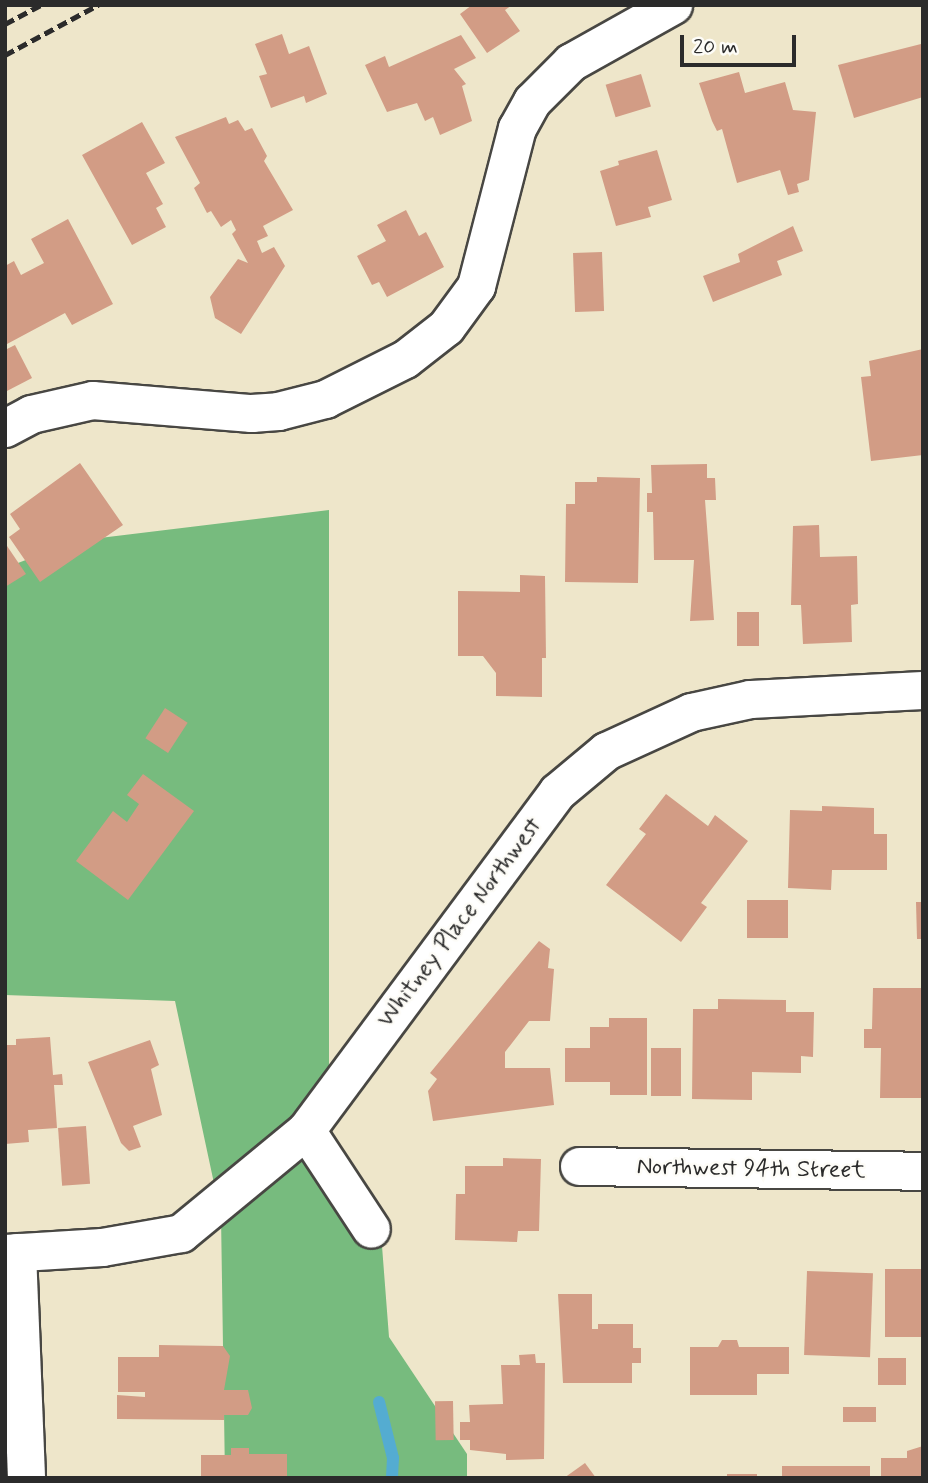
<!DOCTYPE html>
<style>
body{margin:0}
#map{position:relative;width:928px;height:1483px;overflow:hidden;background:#eee6ca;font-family:Mynerve,sans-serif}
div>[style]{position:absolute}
.forest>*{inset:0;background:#77bb7e}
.stream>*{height:12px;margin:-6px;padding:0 6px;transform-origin:6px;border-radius:6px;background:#54acd1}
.building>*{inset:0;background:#d29c85;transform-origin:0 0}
.roads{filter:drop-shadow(2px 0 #484743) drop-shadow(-2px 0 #484743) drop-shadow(0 2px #484743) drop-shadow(0 -2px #484743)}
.minor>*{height:37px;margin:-18.5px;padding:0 18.5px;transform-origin:18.5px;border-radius:18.5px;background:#fff}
.rail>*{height:5px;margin-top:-2.5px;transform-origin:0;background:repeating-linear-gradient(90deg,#2b2b2b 0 10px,transparent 0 15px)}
span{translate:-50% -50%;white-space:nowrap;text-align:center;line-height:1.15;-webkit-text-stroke:5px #fdfcf7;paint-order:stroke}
.street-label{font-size:24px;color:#2b2b2b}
.frame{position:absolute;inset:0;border:7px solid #2b2b2b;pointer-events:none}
.scale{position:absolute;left:680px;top:35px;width:116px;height:32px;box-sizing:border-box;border:4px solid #2b2b2b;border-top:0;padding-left:9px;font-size:21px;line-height:24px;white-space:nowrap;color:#2b2b2b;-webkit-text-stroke:5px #fdfcf7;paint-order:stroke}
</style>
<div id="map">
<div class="forest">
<i style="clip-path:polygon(329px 510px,329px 1114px,306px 1131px,382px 1246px,389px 1337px,467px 1454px,467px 1478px,225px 1478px,221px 1216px,175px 1001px,5px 995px,5px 568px,75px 541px)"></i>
</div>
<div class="stream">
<i style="left:379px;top:1402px;width:58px;rotate:76deg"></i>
<i style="left:393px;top:1458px;width:20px;rotate:93deg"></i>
</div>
<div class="building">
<i style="clip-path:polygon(472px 5px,512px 5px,505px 10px,520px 31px,487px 53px,460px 14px)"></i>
<i style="clip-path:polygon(282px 34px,289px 54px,309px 46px,327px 94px,306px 103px,304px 96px,271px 108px,259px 76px,267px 74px,255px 44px)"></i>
<i style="clip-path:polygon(461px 35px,476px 58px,454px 69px,466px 84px,462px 86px,472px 121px,440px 135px,433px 117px,425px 121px,417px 103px,387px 112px,365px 65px,385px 56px,389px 67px)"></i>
<i style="clip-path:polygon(921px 44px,923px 97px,854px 118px,838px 65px)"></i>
<i style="clip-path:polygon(739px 72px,745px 93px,785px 82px,793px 110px,816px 112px,809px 180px,797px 184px,799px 192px,788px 195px,780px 170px,737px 183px,722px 129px,717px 131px,712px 121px,699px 83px)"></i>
<i style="left:641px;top:74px;width:34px;height:37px;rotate:73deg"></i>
<i style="clip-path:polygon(226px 117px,229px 124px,238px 120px,245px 131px,252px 128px,267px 156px,264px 161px,293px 210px,263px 226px,268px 236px,257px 241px,262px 253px,274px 247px,285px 266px,241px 334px,215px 318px,210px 297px,238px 259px,248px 263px,232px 234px,236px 230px,231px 220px,221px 227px,211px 211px,207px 213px,194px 188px,200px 183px,175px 137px)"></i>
<i style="clip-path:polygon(142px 122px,165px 163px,146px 173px,163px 204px,156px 208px,166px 227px,132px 245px,82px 155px)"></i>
<i style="clip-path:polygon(657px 150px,672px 200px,648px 207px,651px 217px,616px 226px,600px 171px,619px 165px,618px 161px)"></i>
<i style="clip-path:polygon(406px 210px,419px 236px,426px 232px,444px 267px,387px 297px,379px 282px,372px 285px,357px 256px,386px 241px,377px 225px)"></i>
<i style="clip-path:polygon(68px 219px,113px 304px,72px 325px,65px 313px,7px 344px,5px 266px,14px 261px,21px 275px,44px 263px,31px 239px)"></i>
<i style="clip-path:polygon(793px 226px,803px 251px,777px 261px,782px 275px,713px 302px,703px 276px,740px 262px,738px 254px)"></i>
<i style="left:602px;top:252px;width:59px;height:29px;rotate:88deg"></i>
<i style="clip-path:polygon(15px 345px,32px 378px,5px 392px,5px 350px)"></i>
<i style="clip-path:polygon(923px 349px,923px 455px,871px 461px,861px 377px,871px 376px,869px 361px)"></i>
<i style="clip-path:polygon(80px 463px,123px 525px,40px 582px,9px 537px,20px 529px,10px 514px)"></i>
<i style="clip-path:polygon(707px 464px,707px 478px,715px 478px,716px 500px,705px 500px,714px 620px,690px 621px,694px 560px,654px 560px,653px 512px,647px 512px,647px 493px,652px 493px,651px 465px)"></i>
<i style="clip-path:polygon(597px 477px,640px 478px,638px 583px,565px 582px,566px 504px,575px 504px,575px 482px,597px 482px)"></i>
<i style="clip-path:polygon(819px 525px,820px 557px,857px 556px,858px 604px,851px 605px,852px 642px,803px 644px,801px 605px,791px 605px,793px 526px)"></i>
<i style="clip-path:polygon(5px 543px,26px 574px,5px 587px)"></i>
<i style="clip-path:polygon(520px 575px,545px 576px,546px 658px,542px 658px,542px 697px,496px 696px,496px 673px,483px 656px,458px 656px,458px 591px,520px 592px)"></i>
<i style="left:737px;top:612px;width:22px;height:34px"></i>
<i style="left:165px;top:708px;width:27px;height:36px;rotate:33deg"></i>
<i style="clip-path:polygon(143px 774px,194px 811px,128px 900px,76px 861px,113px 811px,127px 822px,139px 804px,127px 795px)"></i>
<i style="clip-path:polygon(666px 794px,708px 826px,715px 815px,748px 841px,701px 903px,707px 907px,681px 942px,606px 885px,646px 834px,639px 829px)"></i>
<i style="clip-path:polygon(822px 806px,874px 808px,874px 834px,887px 834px,887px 870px,832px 870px,831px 890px,788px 888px,790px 810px,822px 811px)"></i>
<i style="left:747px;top:900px;width:41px;height:38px"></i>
<i style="clip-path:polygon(916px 902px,923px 902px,923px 939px,917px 939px)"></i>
<i style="clip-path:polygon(539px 941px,550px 949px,548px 968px,554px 969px,550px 1021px,529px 1021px,505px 1052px,505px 1068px,550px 1068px,554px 1105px,433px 1121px,428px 1091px,437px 1079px,430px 1073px)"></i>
<i style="clip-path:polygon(873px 988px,923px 988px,923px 1098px,880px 1098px,881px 1048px,864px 1048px,864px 1029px,872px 1029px)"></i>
<i style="clip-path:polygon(718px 999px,786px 1000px,786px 1012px,814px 1012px,813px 1057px,801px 1056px,801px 1073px,752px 1072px,752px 1100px,692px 1099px,693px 1009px,718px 1009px)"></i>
<i style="clip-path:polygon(609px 1018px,647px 1018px,647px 1095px,610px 1095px,610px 1082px,565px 1082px,565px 1048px,590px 1048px,590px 1027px,609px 1027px)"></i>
<i style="clip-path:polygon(50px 1037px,53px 1075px,62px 1074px,63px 1085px,54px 1085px,57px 1128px,28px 1130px,29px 1142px,5px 1144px,5px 1045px,16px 1045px,16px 1039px)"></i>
<i style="clip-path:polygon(150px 1040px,159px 1065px,151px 1069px,162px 1115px,133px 1126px,141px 1147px,129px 1151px,121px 1143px,88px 1062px)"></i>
<i style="left:651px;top:1048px;width:30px;height:48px"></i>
<i style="left:86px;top:1126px;width:58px;height:28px;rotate:86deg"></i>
<i style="clip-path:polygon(503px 1158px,541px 1159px,539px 1231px,518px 1231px,517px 1242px,455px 1240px,456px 1194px,465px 1194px,465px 1166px,503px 1166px)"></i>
<i style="left:885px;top:1269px;width:38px;height:68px"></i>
<i style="left:807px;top:1271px;width:66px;height:84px;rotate:2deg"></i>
<i style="clip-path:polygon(558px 1294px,592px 1294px,592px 1329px,598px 1329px,598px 1324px,633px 1324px,633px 1348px,641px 1348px,641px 1363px,632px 1363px,632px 1383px,563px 1383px)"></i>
<i style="clip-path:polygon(722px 1340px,737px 1340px,739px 1347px,789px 1347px,789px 1374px,757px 1374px,757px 1395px,690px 1395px,690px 1347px,718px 1347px)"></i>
<i style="clip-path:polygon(159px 1345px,223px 1346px,230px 1356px,224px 1390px,248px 1390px,252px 1408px,248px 1415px,224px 1415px,224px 1420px,117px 1419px,117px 1395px,145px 1397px,145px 1392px,118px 1392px,118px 1357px,159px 1357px)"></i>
<i style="clip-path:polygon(535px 1354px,536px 1363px,545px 1363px,544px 1459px,506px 1460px,506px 1454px,470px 1450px,470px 1440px,460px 1440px,460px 1422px,470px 1422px,469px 1405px,503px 1404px,501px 1365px,520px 1365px,519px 1355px)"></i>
<i style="left:878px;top:1358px;width:28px;height:27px"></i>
<i style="left:453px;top:1401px;width:39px;height:18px;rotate:89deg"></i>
<i style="left:843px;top:1407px;width:33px;height:15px"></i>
<i style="clip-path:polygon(923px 1446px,923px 1478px,881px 1478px,881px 1458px,907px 1458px,907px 1451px)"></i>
<i style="clip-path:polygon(231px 1448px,249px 1448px,249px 1454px,287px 1454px,287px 1478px,201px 1478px,201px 1455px,231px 1455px)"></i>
<i style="clip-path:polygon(585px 1463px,596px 1478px,564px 1478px)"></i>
<i style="left:782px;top:1466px;width:88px;height:12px"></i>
<i style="left:727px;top:1474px;width:30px;height:4px"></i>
</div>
<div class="roads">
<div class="minor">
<i style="left:5px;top:428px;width:30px;rotate:-28deg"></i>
<i style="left:31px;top:414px;width:63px;rotate:-12.9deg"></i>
<i style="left:92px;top:400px;width:160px;rotate:4.7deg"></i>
<i style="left:251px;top:413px;width:27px;rotate:-4deg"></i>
<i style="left:278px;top:411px;width:49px;rotate:-14.3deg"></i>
<i style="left:325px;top:399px;width:89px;rotate:-26.6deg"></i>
<i style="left:405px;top:359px;width:52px;rotate:-38deg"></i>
<i style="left:446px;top:327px;width:51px;rotate:-53.8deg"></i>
<i style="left:476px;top:286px;width:163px;rotate:-75.5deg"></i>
<i style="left:517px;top:128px;width:31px;rotate:-61deg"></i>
<i style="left:532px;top:101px;width:55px;rotate:-45deg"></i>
<i style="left:571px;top:62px;width:117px;rotate:-29.2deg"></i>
<i style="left:306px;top:1130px;width:118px;rotate:56.7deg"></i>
<i style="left:579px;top:1166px;width:344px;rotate:0.8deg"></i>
<i style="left:17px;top:1252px;width:226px;rotate:87.7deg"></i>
<i style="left:5px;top:1253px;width:97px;rotate:-3.5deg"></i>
<i style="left:102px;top:1247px;width:80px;rotate:-10deg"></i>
<i style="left:181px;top:1233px;width:162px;rotate:-39.5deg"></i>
<i style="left:306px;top:1130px;width:421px;rotate:-53.4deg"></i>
<i style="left:557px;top:792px;width:64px;rotate:-39.9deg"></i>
<i style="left:606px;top:751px;width:94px;rotate:-24.6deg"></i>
<i style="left:691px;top:712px;width:60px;rotate:-12.4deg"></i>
<i style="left:750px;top:699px;width:173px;rotate:-3deg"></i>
</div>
</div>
<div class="rail">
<i style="left:5px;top:24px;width:40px;rotate:-28deg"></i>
<i style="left:5px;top:55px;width:106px;rotate:-28.3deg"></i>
</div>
<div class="street-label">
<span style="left:460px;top:923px;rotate:-53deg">Whitney Place Northwest</span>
<span style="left:751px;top:1169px;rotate:1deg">Northwest 94th Street</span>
</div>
<div class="frame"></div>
<div class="scale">20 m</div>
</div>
